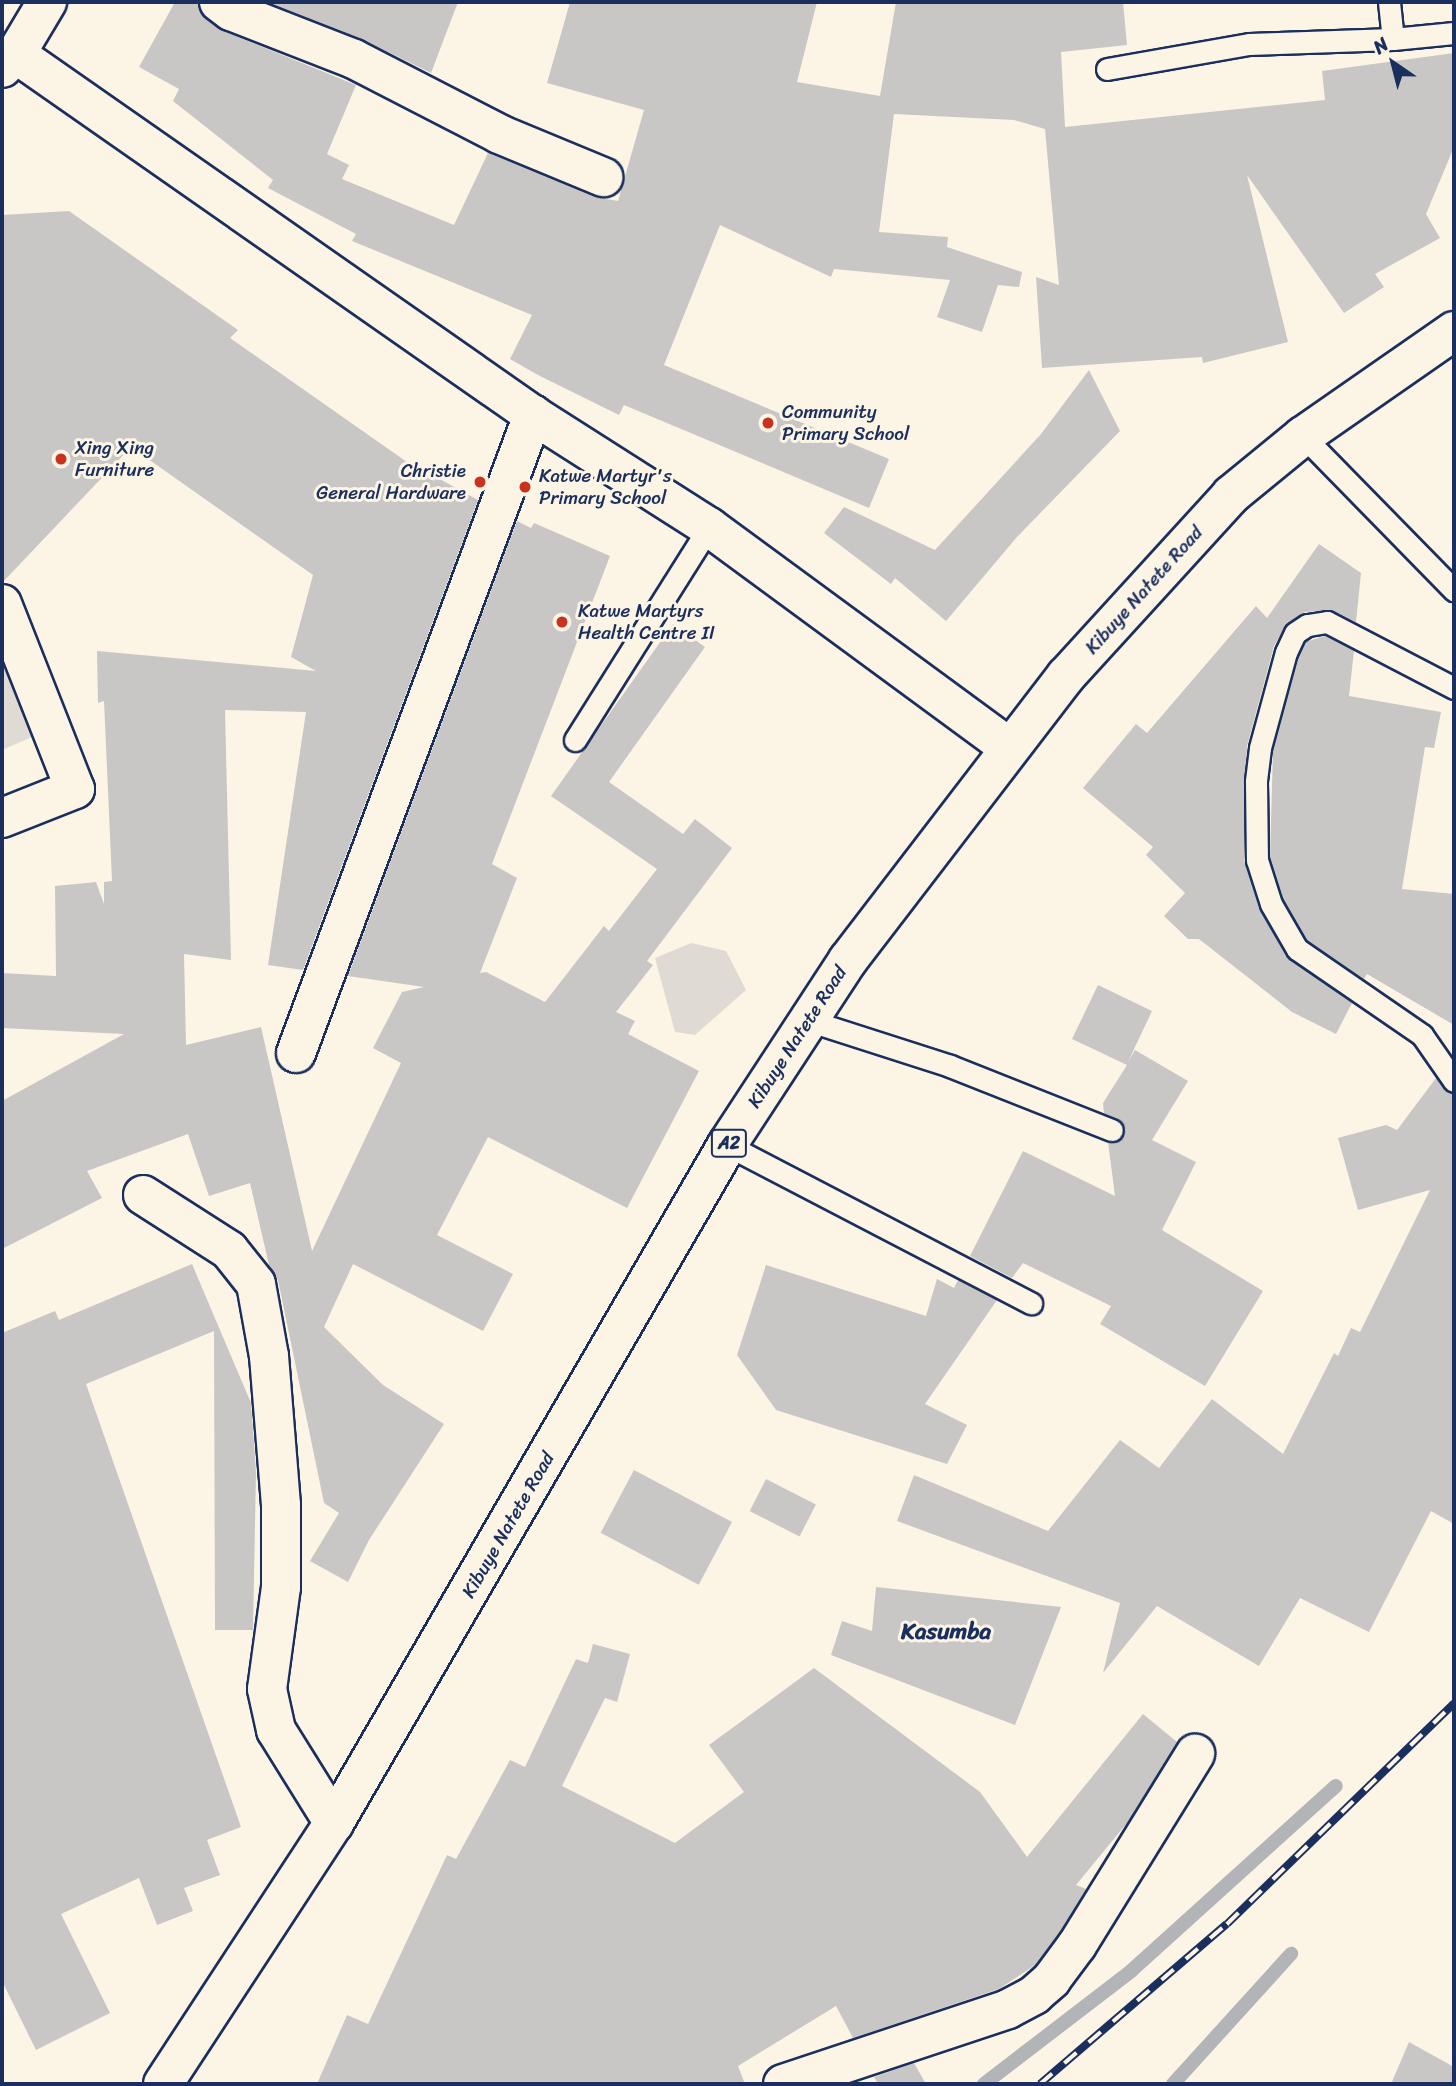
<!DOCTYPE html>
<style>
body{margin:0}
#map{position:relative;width:1456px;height:2086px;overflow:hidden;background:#fcf5e5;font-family:Sriracha,sans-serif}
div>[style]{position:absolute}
.green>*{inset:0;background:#dfdbd4}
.stream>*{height:14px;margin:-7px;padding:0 7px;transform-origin:7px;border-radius:7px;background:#b2b4b8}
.building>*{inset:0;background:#c8c7c6;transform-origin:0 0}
.roads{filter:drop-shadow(2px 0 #1b2f5e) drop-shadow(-2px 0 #1b2f5e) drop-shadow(0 2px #1b2f5e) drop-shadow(0 -2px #1b2f5e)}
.service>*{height:21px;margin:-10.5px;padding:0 10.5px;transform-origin:10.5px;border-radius:10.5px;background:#fcf5e5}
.minor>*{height:38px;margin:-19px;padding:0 19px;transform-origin:19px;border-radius:19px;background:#fcf5e5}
.secondary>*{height:38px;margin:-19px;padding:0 19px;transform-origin:19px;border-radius:19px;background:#fcf5e5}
.primary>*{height:38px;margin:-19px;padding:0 19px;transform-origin:19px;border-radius:19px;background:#fcf5e5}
.rail>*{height:8px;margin-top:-4px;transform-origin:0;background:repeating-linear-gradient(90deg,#fcf5e5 0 16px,#1b2f5e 0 32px);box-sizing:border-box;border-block:2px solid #1b2f5e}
.dots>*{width:19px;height:19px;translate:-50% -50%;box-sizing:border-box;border:4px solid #fcf5e5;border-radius:50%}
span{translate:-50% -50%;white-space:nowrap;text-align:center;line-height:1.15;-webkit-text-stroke:6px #fcf5e5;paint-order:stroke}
.shield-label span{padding:2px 5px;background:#fcf5e5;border:2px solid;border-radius:5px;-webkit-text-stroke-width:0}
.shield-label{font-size:18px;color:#1b2f5e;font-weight:700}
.poi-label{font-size:19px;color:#1b2f5e}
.left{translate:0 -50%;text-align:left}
.right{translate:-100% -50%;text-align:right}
.street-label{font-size:19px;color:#1b2f5e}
.quarter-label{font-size:23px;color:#1b2f5e;font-weight:700}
.frame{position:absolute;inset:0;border:4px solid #1b2f5e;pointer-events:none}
.north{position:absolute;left:1358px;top:28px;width:70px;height:70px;-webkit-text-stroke:5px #fcf5e5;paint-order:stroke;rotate:325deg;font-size:19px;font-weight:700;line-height:28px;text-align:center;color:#1b2f5e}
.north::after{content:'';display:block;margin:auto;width:24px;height:32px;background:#1b2f5e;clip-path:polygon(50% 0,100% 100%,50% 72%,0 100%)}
</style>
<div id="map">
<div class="green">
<i style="clip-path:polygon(2px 616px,48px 730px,2px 750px)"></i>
<i style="clip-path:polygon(691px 943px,726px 951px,746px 990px,695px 1035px,675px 1032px,655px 958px)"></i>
</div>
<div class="stream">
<i style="left:984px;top:2084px;width:185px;rotate:-37.5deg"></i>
<i style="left:1131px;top:1971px;width:276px;rotate:-42.1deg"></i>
<i style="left:1173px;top:2084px;width:176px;rotate:-47.8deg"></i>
</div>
<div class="building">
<i style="clip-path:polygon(175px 2px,198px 2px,205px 19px,223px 31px,356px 85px,327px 154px,349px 165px,342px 179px,454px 225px,488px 153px,595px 197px,618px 201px,644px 110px,547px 83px,570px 2px,817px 2px,797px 82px,880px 96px,896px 2px,1123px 2px,1127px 45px,1061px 52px,1065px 127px,1325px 100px,1322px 71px,1454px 53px,1454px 147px,1426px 214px,1440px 238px,1375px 274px,1384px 287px,1344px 313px,1247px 175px,1288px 342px,1203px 363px,1202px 357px,1042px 368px,1036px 277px,1059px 285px,1045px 129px,1014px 120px,894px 114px,879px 232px,948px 237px,947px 247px,1022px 272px,1019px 287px,998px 285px,982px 332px,937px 317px,950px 280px,834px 269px,831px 277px,720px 225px,664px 365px,889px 459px,869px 508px,624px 405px,619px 415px,538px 375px,510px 359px,532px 315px,352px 241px,356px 234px,268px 188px,273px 180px,173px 101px,179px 89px,139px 67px)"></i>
<i style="clip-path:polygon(267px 2px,458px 2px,431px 73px,362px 39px)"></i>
<i style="clip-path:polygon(69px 211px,238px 330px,230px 338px,434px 481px,436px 477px,478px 500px,303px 970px,268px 965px,306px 712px,225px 710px,231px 960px,184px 954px,186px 1045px,261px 1027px,312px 1251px,401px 1063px,373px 1048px,402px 992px,424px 987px,348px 976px,517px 521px,531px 528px,534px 523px,610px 556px,492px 864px,517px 878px,480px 973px,486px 972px,545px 1002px,604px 926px,609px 931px,657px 869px,551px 796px,673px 624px,705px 647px,609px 782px,683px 834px,695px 819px,732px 848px,647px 961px,653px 965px,616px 1012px,635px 1021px,628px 1034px,699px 1071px,627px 1208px,488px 1137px,437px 1235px,513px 1274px,483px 1331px,353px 1264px,324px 1327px,383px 1385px,444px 1424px,369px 1540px,348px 1582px,310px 1561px,339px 1513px,324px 1503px,278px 1280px,269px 1265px,250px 1183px,209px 1196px,188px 1134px,87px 1171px,102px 1198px,2px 1249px,2px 1101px,124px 1034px,2px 1028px,2px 973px,56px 976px,55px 886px,96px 882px,104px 904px,104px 882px,112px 881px,104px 701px,98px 703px,97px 651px,316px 671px,291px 657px,313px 575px,131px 447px,2px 583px,2px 215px)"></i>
<i style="clip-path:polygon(1089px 370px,1120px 431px,1017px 537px,946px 621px,895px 578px,891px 584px,824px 533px,844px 507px,935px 550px,1041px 434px)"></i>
<i style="clip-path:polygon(1319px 544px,1361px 573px,1356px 622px,1332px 610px,1305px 612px,1287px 623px,1274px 646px,1247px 746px,1244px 860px,1259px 908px,1286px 956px,1352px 1003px,1336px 1034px,1292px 1012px,1199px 939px,1188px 939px,1164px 916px,1185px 893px,1146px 855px,1153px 847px,1083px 788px,1136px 724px,1147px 733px,1256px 606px,1267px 618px)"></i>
<i style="clip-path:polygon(1325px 636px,1354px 651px,1349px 696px,1441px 712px,1434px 748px,1425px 747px,1402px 889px,1454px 894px,1454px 1025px,1367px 974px,1364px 979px,1307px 940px,1283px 899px,1270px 858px,1273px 750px,1298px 657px,1305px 642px)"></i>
<i style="clip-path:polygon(1098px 985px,1152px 1011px,1128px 1062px,1135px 1050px,1188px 1081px,1152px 1140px,1196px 1162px,1162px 1230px,1263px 1291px,1205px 1386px,1100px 1324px,1111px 1306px,1023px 1263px,1012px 1278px,970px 1256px,1023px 1151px,1115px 1196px,1108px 1142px,1121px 1140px,1125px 1129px,1122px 1121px,1104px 1113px,1103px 1103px,1127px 1065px,1072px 1039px)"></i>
<i style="clip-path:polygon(1436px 1078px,1454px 1094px,1454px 1524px,1431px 1511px,1369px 1632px,1300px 1598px,1259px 1666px,1157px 1606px,1103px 1673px,1120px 1603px,897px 1521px,914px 1475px,1048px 1531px,1120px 1440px,1159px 1468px,1212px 1399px,1283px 1454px,1334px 1353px,1338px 1356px,1351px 1328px,1360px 1332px,1430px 1190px,1358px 1210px,1338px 1138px,1386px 1125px,1397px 1130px)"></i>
<i style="clip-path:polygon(192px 1264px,251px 1403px,256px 1472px,253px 1630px,215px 1630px,214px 1331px,86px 1384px,241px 1827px,207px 1840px,220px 1875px,184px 1888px,193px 1911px,157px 1925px,139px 1878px,61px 1914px,110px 2013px,36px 2050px,2px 1981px,2px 1333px,55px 1311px,59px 1320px)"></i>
<i style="clip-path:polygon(766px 1265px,926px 1316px,937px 1279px,954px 1288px,958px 1280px,997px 1300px,925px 1404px,967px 1425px,947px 1464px,776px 1410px,737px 1355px)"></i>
<i style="left:634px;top:1470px;width:111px;height:71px;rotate:28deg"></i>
<i style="left:766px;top:1479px;width:56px;height:36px;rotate:27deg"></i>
<i style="clip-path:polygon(876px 1587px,1061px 1607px,1015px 1725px,831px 1655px,842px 1621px,872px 1631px)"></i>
<i style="clip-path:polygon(593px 1644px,630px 1654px,617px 1702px,605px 1698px,562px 1786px,675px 1843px,744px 1792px,709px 1745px,814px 1668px,980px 1792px,1027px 1857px,1143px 1714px,1177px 1742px,1127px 1823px,1076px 1885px,1086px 1889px,1059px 1933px,1035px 1965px,999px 1989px,853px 2038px,836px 2006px,738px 2066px,745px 2084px,317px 2084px,347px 2015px,368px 2024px,447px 1855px,456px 1859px,510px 1760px,525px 1767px,576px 1659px,588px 1663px)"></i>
<i style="clip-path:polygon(1409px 2042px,1454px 2067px,1454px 2084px,1391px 2084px)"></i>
<i style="clip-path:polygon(914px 2063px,926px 2084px,878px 2084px,874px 2077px)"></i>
</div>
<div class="roads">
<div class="service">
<i style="left:1389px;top:2px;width:37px;rotate:84deg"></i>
<i style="left:1393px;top:39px;width:61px;rotate:-5.6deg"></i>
<i style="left:1107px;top:69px;width:144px;rotate:-10deg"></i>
<i style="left:1249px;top:44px;width:144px;rotate:-2deg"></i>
<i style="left:1303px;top:436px;width:216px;rotate:45.6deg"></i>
<i style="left:1454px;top:688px;width:143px;rotate:-152.5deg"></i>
<i style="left:1327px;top:622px;width:20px;rotate:171deg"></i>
<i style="left:1307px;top:625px;width:14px;rotate:146deg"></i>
<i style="left:1295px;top:633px;width:21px;rotate:115deg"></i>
<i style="left:1286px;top:652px;width:99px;rotate:105.2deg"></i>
<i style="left:1260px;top:748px;width:34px;rotate:97deg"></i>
<i style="left:1256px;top:782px;width:78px;rotate:89.3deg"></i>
<i style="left:1257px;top:860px;width:46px;rotate:72.3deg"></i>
<i style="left:1271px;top:904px;width:52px;rotate:60deg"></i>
<i style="left:1297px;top:949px;width:152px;rotate:34.5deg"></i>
<i style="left:1422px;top:1035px;width:56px;rotate:55.2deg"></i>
<i style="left:575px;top:740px;width:252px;rotate:-57.8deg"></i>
<i style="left:807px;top:1020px;width:150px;rotate:17.8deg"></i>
<i style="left:950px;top:1066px;width:174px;rotate:21.6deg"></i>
<i style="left:727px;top:1145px;width:343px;rotate:27.5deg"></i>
</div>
<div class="minor">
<i style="left:219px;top:2px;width:15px;rotate:37deg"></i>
<i style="left:231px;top:11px;width:132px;rotate:21.3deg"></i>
<i style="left:354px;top:59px;width:163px;rotate:27.3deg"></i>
<i style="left:499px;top:134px;width:113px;rotate:22.5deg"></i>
<i style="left:16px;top:54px;width:631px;rotate:34.93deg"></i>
<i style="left:533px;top:415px;width:209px;rotate:32.5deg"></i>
<i style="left:709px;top:527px;width:373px;rotate:36.3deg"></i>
<i style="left:2px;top:604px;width:199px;rotate:68.5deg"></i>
<i style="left:75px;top:789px;width:79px;rotate:158.3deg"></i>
<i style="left:296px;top:1053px;width:681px;rotate:-69.62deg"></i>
<i style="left:143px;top:1195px;width:102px;rotate:32.6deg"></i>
<i style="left:229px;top:1250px;width:43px;rotate:51.5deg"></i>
<i style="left:256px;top:1284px;width:73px;rotate:79.8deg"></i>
<i style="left:269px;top:1356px;width:149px;rotate:85.4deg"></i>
<i style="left:281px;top:1505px;width:82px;rotate:90deg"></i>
<i style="left:281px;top:1587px;width:103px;rotate:97.8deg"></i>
<i style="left:267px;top:1689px;width:42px;rotate:77.6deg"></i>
<i style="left:276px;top:1730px;width:110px;rotate:58.1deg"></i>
<i style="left:783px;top:2084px;width:237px;rotate:-18.4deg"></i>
<i style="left:1008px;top:2009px;width:30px;rotate:-28deg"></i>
<i style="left:1034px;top:1995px;width:23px;rotate:-41deg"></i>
<i style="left:1051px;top:1980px;width:44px;rotate:-53.4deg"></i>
<i style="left:1077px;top:1945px;width:225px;rotate:-58.3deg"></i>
</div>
<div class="secondary">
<i style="left:2px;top:68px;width:20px;rotate:-45deg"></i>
<i style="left:16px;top:54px;width:61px;rotate:-59.2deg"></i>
</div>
<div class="primary">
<i style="left:163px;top:2084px;width:312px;rotate:-56.8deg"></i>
<i style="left:334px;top:1823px;width:784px;rotate:-59.9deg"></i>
<i style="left:727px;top:1145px;width:221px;rotate:-56.8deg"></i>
<i style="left:848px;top:960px;width:358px;rotate:-52.5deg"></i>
<i style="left:1066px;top:676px;width:245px;rotate:-47.6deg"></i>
<i style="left:1231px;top:495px;width:93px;rotate:-39.3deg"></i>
<i style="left:1303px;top:436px;width:184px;rotate:-34.8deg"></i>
</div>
</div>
<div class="rail">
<i style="left:1040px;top:2084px;width:246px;rotate:-40.6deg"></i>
<i style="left:1227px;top:1924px;width:317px;rotate:-44.2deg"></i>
</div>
<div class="dots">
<i style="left:768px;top:423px;background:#c8321e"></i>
<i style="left:61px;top:459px;background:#c8321e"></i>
<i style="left:480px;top:482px;background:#c8321e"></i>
<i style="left:525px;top:487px;background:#c8321e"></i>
<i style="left:562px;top:622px;background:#c8321e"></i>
</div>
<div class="shield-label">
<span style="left:729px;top:1143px">A2</span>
</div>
<div class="poi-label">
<span class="left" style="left:782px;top:423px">Community<br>Primary School</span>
<span class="left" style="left:75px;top:459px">Xing Xing<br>Furniture</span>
<span class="right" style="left:466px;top:482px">Christie<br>General Hardware</span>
<span class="left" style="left:539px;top:487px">Katwe Martyr's<br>Primary School</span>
<span class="left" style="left:578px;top:622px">Katwe Martyrs<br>Health Centre II</span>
</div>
<div class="street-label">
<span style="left:1144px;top:590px;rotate:-48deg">Kibuye Natete Road</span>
<span style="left:797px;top:1037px;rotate:-57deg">Kibuye Natete Road</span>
<span style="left:508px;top:1525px;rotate:-60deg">Kibuye Natete Road</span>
</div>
<div class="quarter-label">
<span style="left:946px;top:1632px">Kasumba</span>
</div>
<div class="frame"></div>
<div class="north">N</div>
</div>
